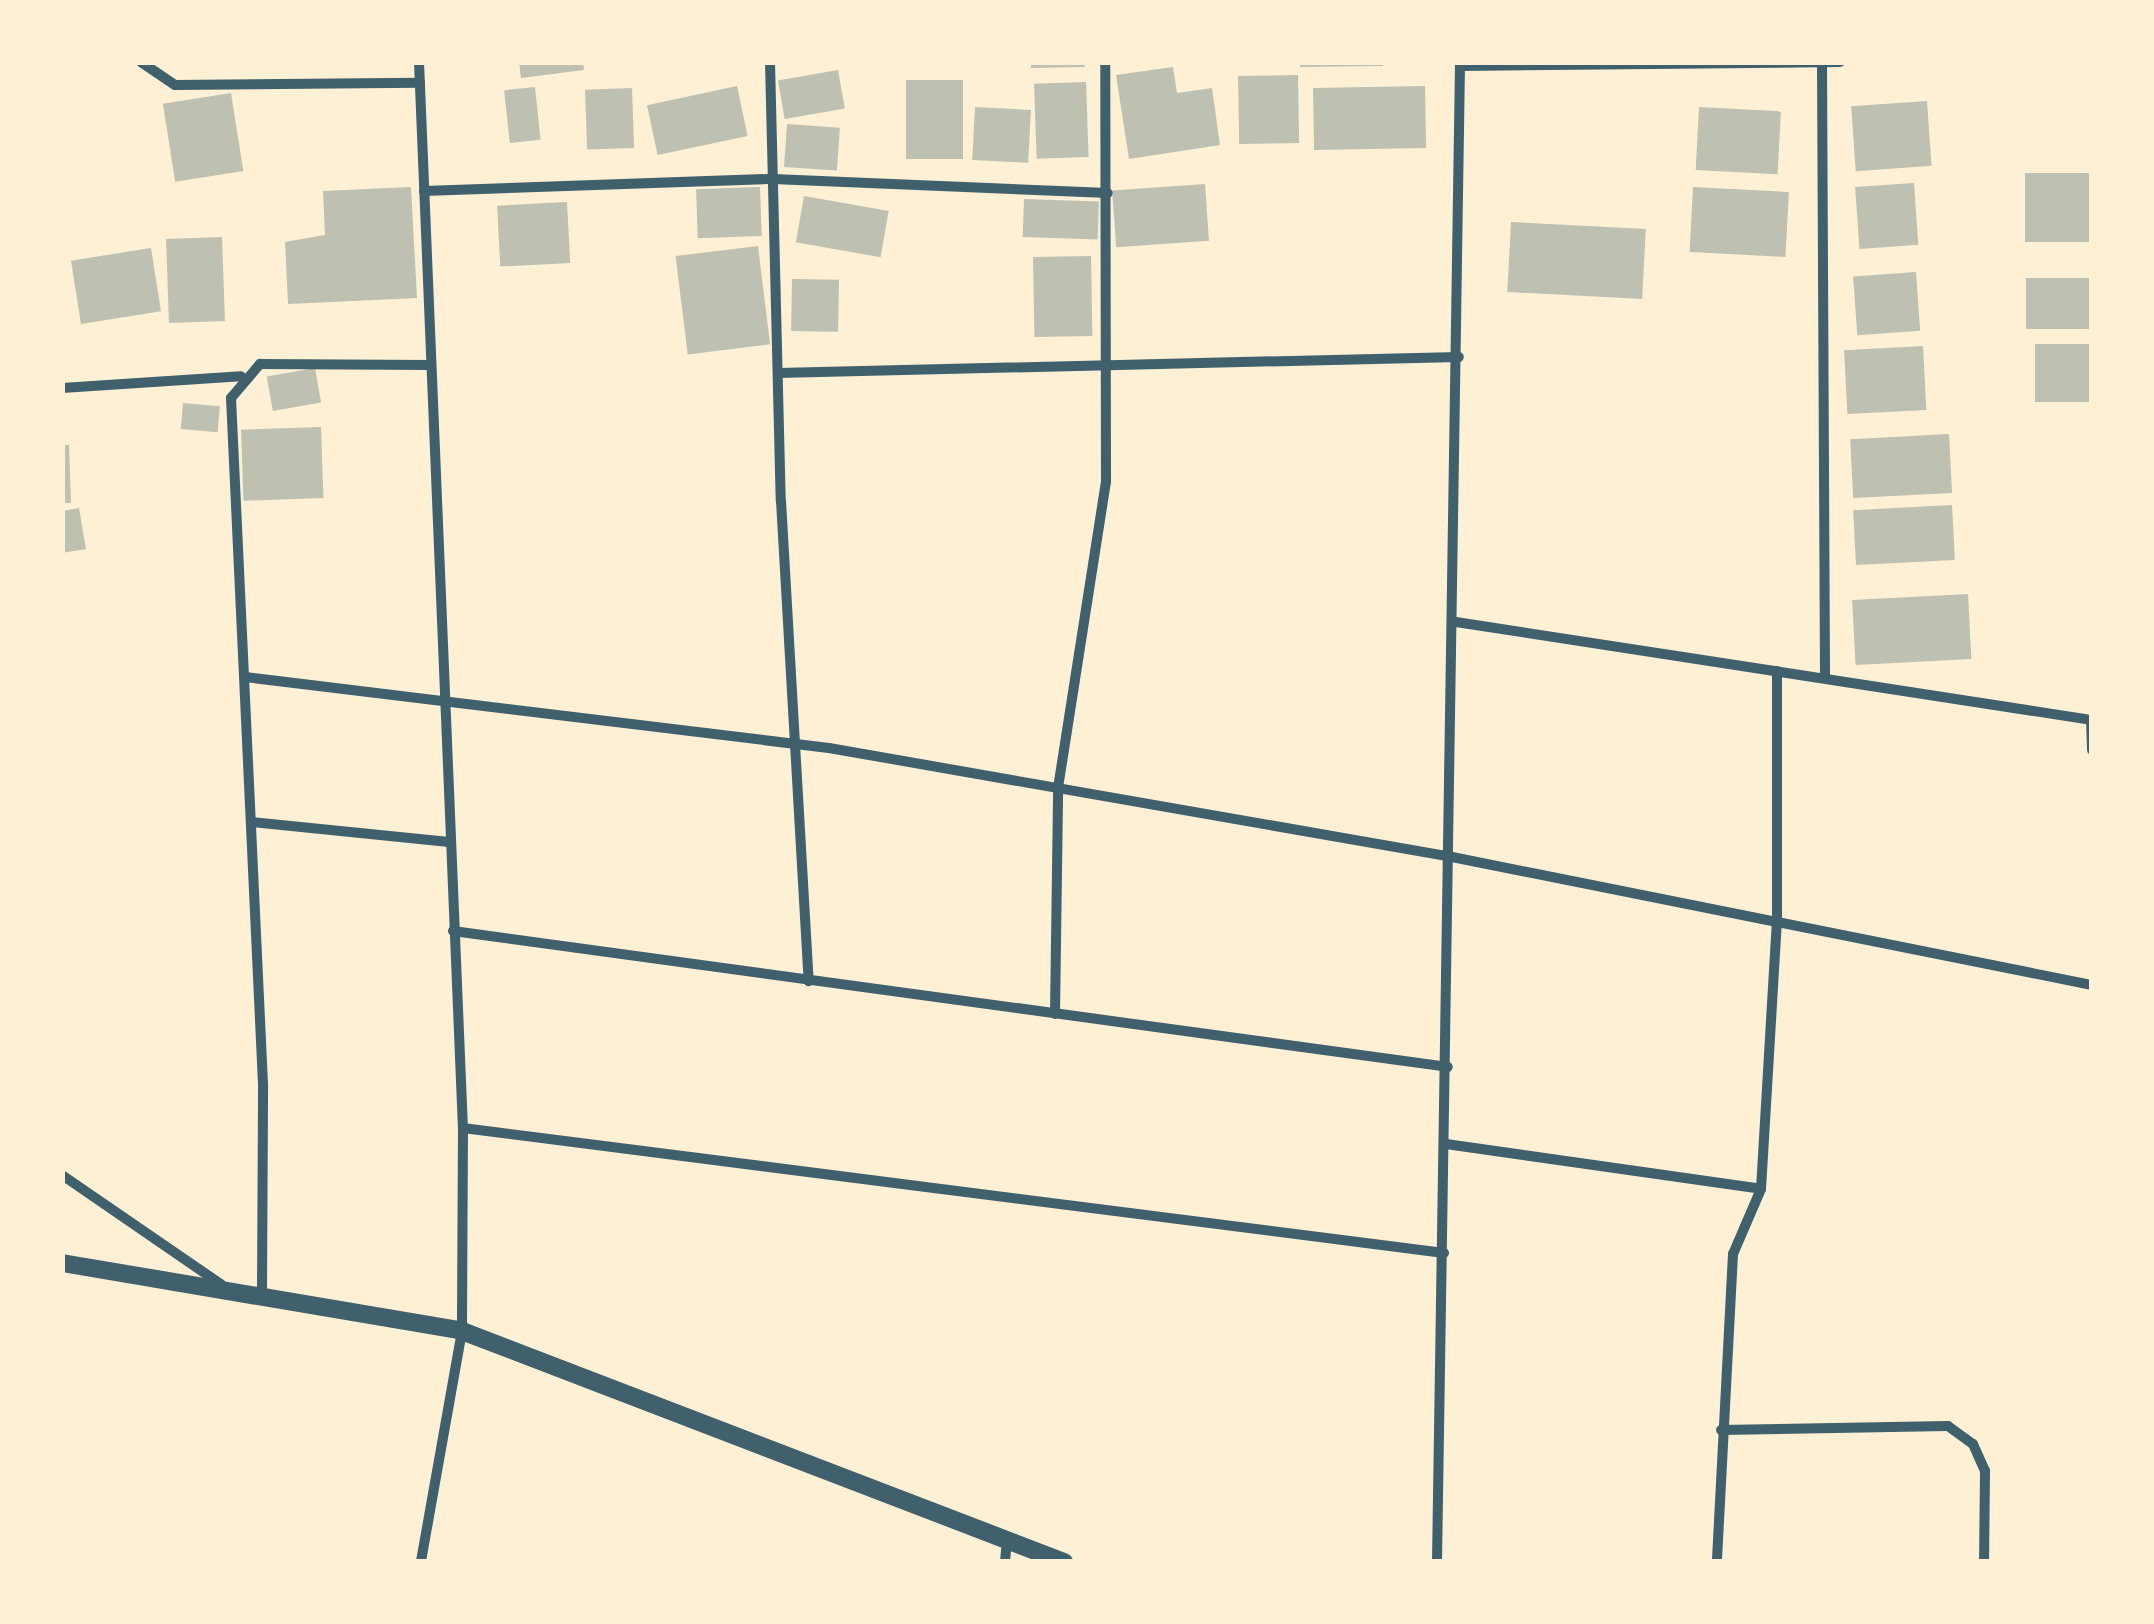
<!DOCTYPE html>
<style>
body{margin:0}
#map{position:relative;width:2154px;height:1624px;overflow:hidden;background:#fdf0d5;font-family:Commissioner,sans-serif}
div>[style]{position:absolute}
.building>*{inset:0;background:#bec0b2;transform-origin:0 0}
.minor>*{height:10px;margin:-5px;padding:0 5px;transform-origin:5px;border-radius:5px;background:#3f606c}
.tertiary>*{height:18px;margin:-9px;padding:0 9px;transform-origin:9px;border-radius:9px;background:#3f606c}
span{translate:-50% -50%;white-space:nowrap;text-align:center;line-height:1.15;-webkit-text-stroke:8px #fdf0d5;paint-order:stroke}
.frame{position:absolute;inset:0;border:65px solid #fdf0d5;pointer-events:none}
</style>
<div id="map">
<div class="building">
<i style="clip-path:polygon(519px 62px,583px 62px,584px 70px,521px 78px)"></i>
<i style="clip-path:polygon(1031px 62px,1084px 62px,1085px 67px,1031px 68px)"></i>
<i style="clip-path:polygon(1300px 62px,1383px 62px,1383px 66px,1300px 67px)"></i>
<i style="clip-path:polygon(1173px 67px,1177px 93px,1212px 88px,1220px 145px,1129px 159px,1116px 75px)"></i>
<i style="left:838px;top:70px;width:39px;height:61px;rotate:80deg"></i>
<i style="left:1298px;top:75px;width:68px;height:60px;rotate:89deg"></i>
<i style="left:906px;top:80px;width:57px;height:79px"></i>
<i style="left:1086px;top:82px;width:75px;height:52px;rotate:88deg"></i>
<i style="left:737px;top:86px;width:51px;height:92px;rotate:78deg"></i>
<i style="left:1425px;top:86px;width:62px;height:112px;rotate:89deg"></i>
<i style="left:535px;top:87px;width:53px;height:31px;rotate:84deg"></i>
<i style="left:632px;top:88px;width:60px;height:47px;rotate:88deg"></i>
<i style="left:231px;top:93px;width:79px;height:69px;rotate:81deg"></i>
<i style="left:1927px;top:101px;width:65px;height:76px;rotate:86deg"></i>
<i style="left:975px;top:107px;width:56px;height:53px;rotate:3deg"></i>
<i style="left:1699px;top:107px;width:82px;height:63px;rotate:3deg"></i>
<i style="left:787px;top:124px;width:53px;height:43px;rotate:4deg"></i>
<i style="left:2092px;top:173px;width:69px;height:67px;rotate:90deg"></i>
<i style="left:1914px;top:183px;width:62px;height:59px;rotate:86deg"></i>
<i style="left:1205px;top:184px;width:57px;height:93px;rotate:86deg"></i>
<i style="clip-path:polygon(411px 187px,417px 298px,288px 304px,285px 242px,325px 235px,323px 191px)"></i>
<i style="left:760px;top:187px;width:49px;height:64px;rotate:88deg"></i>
<i style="left:1693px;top:187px;width:96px;height:65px;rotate:3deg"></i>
<i style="left:804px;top:196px;width:86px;height:47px;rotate:10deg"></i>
<i style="left:1024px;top:199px;width:75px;height:38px;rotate:2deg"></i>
<i style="left:567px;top:202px;width:61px;height:70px;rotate:87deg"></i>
<i style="left:1511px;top:222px;width:135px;height:70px;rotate:3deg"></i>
<i style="left:222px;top:237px;width:84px;height:56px;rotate:88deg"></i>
<i style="left:758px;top:246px;width:99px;height:83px;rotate:83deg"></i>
<i style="left:151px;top:248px;width:64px;height:81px;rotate:81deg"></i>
<i style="left:1091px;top:256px;width:80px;height:58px;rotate:89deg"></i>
<i style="left:1916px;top:272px;width:59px;height:63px;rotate:86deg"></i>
<i style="left:2092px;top:278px;width:51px;height:66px;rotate:90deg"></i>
<i style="left:792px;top:279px;width:47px;height:52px;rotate:1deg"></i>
<i style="left:2092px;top:344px;width:58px;height:57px;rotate:90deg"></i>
<i style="left:1923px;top:346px;width:64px;height:79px;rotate:87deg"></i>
<i style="left:315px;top:368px;width:35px;height:49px;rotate:80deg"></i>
<i style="left:183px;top:403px;width:37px;height:26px;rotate:5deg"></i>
<i style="left:321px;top:427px;width:71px;height:80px;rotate:88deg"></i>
<i style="left:1949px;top:434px;width:59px;height:99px;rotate:87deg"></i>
<i style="clip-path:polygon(62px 445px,69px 445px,71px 503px,62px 503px)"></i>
<i style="left:1952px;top:505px;width:55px;height:99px;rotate:87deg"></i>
<i style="clip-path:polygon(79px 508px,86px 549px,62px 553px,62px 511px)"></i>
<i style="left:1968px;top:594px;width:65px;height:116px;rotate:87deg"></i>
</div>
<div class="minor">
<i style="left:141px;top:62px;width:41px;rotate:34.1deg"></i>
<i style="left:175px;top:85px;width:245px;rotate:-0.5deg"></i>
<i style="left:419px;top:62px;width:1067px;rotate:87.64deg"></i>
<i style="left:463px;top:1128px;width:203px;rotate:90.3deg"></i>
<i style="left:462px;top:1331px;width:235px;rotate:100.1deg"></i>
<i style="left:770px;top:62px;width:439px;rotate:88.6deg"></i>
<i style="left:781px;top:501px;width:481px;rotate:86.7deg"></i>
<i style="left:1822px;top:62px;width:616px;rotate:89.72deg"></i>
<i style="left:1460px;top:66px;width:380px;rotate:-0.6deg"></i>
<i style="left:424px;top:191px;width:349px;rotate:-2deg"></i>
<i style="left:773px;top:179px;width:335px;rotate:2.4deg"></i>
<i style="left:778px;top:373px;width:681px;rotate:-1.35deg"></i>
<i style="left:62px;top:388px;width:179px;rotate:-3.8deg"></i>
<i style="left:1456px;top:622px;width:644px;rotate:8.76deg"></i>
<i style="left:245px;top:677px;width:588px;rotate:6.93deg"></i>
<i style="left:829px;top:748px;width:632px;rotate:9.92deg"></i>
<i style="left:1452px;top:857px;width:653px;rotate:11.31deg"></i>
<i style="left:2091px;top:720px;width:30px;rotate:88deg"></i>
<i style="left:252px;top:822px;width:198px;rotate:5.8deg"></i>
<i style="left:453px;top:931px;width:1004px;rotate:7.78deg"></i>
<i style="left:1055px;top:1014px;width:226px;rotate:-89.2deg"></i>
<i style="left:1058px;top:788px;width:310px;rotate:-81.1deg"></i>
<i style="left:1106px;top:482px;width:420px;rotate:-90.1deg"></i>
<i style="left:463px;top:1128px;width:989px;rotate:7.26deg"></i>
<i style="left:1446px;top:1144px;width:318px;rotate:8.1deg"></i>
<i style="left:1761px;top:1189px;width:71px;rotate:113.3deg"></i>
<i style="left:1733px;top:1254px;width:308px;rotate:93deg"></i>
<i style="left:62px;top:1175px;width:194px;rotate:34.5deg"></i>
<i style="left:1761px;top:1189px;width:267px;rotate:-86.6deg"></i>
<i style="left:1777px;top:922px;width:251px;rotate:-90deg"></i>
<i style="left:262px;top:1290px;width:206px;rotate:-89.7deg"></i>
<i style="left:263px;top:1084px;width:687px;rotate:-92.67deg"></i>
<i style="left:231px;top:398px;width:45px;rotate:-49.5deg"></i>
<i style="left:260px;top:364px;width:169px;rotate:0.3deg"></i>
<i style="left:1721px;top:1430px;width:227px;rotate:-1deg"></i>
<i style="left:1948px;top:1426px;width:31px;rotate:36deg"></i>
<i style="left:1973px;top:1444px;width:30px;rotate:66deg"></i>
<i style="left:1985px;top:1471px;width:91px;rotate:90.6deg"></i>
<i style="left:1005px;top:1562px;width:22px;rotate:-85deg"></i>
<i style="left:1437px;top:1562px;width:1500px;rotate:-89.12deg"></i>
</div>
<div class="tertiary">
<i style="left:62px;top:1263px;width:406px;rotate:9.6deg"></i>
<i style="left:462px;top:1331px;width:645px;rotate:20.99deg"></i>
</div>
<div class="frame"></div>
</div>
